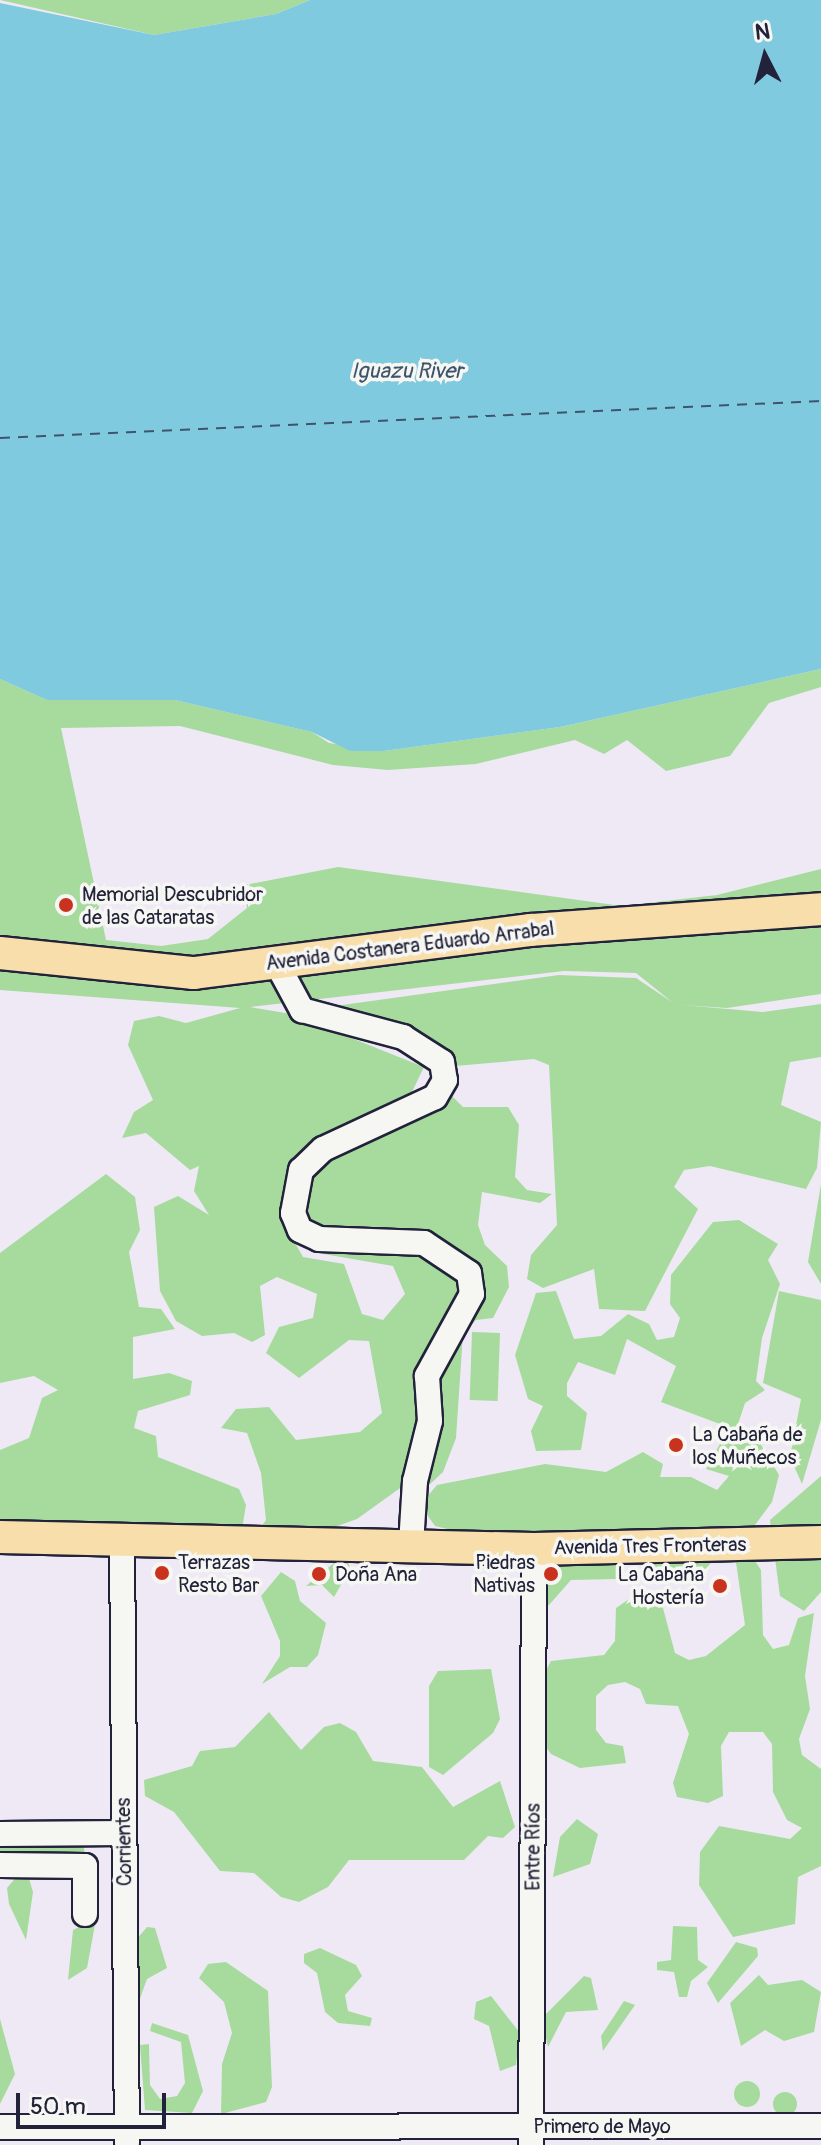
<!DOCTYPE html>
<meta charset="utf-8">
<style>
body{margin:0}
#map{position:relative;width:821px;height:2145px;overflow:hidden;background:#efe9f5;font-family:Pangolin,sans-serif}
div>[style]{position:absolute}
.green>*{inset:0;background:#a6db9d;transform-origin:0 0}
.round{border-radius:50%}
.water>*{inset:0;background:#7fcadf}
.ferry>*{height:2px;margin-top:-1px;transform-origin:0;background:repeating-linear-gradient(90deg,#3e546c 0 10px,transparent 0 18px)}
.roads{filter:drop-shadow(2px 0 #22223b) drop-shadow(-2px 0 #22223b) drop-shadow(0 2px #22223b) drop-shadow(0 -2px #22223b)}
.minor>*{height:24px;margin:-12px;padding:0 12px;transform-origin:12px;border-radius:12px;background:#f6f6f2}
.major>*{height:32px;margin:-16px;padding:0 16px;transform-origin:16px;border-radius:16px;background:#f8deab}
.dots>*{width:22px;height:22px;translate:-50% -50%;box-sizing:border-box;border:4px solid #f6f6f2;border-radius:50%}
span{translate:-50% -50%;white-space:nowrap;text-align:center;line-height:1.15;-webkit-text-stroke:7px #f6f6f2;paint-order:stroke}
.poi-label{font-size:20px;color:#22223b}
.left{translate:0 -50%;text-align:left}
.right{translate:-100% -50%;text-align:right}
.street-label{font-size:20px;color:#22223b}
.water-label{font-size:22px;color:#3e546c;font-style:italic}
.north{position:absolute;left:725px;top:16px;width:80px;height:80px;-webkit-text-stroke:6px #f6f6f2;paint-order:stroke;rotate:354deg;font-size:22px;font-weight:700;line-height:32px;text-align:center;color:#22223b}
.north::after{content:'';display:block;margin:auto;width:28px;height:36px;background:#22223b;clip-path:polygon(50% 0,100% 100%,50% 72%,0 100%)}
.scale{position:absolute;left:16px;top:2093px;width:150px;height:36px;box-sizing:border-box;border:4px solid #22223b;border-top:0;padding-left:10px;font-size:24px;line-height:28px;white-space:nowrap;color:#22223b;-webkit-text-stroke:6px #f6f6f2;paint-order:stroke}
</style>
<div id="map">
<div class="green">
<i style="clip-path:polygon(0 0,310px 0,276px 14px,154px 35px)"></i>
<i style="clip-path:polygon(821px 669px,821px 687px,769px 703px,730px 756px,666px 771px,627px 740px,604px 754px,575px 740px,476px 764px,388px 770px,333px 765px,180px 726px,61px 728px,106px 940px,161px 946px,208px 939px,247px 908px,245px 885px,338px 867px,622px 906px,717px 895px,821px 869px,821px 994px,727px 1008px,682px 1005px,763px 1012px,821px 1004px,821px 1057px,790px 1062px,781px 1105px,821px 1122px,817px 1168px,806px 1189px,710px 1166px,684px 1170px,674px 1187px,698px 1209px,645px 1311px,599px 1309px,594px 1269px,543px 1288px,527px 1279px,531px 1255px,557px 1225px,549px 1065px,534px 1059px,455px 1066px,438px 1046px,335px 1006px,559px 975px,636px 978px,672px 1002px,636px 973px,564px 971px,250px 1007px,291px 1014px,424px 1067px,411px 1094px,377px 1126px,306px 1153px,284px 1188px,287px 1229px,303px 1257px,344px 1264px,362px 1314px,383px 1320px,405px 1294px,393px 1266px,318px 1253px,307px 1248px,311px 1242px,415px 1251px,459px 1274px,463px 1296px,403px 1486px,357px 1519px,312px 1535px,259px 1530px,266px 1520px,261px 1473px,247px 1433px,221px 1428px,236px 1409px,269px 1407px,296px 1440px,360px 1432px,382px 1413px,369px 1341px,349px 1340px,299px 1378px,266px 1353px,279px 1327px,313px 1318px,317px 1294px,277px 1277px,260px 1286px,265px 1335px,252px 1342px,234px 1333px,202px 1336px,176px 1321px,160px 1291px,154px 1207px,178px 1196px,209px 1215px,194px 1191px,199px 1166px,190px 1170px,146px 1133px,122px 1138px,134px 1112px,153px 1100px,128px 1045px,134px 1021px,159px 1016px,186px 1023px,240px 1008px,0 990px,0 679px,47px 700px,175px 700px,312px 732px,329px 743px,384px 751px,560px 727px)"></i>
<i style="clip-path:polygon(452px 1096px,463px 1107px,508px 1107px,519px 1125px,515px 1177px,527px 1190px,552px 1194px,540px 1203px,482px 1192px,478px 1225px,485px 1245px,507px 1266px,509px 1287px,493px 1318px,476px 1320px,463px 1333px,456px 1438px,443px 1472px,426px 1488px,438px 1420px,435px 1388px,464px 1322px,457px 1252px,307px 1226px,303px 1209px,306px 1183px,320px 1163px,395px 1129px,410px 1110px)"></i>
<i style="clip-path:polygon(106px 1174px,135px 1197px,140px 1230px,129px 1252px,139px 1307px,161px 1309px,175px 1329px,133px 1337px,133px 1379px,169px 1373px,192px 1381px,190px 1395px,138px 1411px,134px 1428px,156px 1436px,158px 1457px,239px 1489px,246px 1505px,242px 1529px,0 1524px,0 1450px,29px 1438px,42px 1398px,58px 1390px,34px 1376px,0 1383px,0 1253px)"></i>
<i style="clip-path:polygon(821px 1184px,821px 1284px,808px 1262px)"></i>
<i style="clip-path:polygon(739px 1220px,778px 1244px,768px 1260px,780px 1284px,762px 1338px,756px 1381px,765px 1390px,745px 1403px,736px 1430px,661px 1402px,676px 1366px,627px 1339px,615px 1375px,578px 1362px,567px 1383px,567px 1396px,587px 1413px,581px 1450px,536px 1451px,531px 1431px,543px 1406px,528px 1399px,515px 1355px,536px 1293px,556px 1291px,574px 1339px,601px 1336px,628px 1314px,649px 1324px,657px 1340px,674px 1337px,680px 1318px,670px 1304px,671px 1275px,713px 1222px)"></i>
<i style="clip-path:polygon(779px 1291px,821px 1300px,821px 1420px,802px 1484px,790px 1457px,801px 1399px,763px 1383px)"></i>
<i style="left:472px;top:1332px;width:28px;height:68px;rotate:2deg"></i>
<i style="clip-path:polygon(741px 1432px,757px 1438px,779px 1475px,772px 1502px,752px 1529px,626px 1552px,616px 1579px,571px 1580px,549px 1605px,534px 1607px,524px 1548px,435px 1526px,420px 1505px,437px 1485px,545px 1464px,606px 1472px,643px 1452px,663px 1464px,660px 1477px,691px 1477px,717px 1490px,729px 1476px,706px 1469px,721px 1442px)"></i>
<i style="clip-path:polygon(821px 1476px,821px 1592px,804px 1611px,780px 1596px,770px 1520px)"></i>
<i style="clip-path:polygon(346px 1553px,350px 1569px,334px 1597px,322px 1585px,306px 1586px)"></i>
<i style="clip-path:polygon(720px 1553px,697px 1578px,664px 1581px,649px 1573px,650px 1556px)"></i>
<i style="clip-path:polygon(751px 1555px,761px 1570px,763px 1635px,773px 1649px,789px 1645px,798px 1618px,814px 1613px,805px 1676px,810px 1709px,799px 1739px,802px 1755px,821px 1769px,821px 1866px,798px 1877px,795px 1924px,733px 1937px,699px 1885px,700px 1852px,719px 1826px,790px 1839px,802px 1828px,787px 1820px,773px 1792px,772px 1744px,763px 1732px,729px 1732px,721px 1746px,723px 1796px,708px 1803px,677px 1797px,673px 1783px,689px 1734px,678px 1706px,646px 1704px,640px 1689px,625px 1682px,608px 1685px,596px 1696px,596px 1730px,606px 1743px,623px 1746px,626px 1763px,580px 1768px,551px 1754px,541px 1740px,543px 1676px,551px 1661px,604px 1655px,615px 1641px,616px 1608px,644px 1589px,660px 1597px,675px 1653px,689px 1660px,706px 1656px,745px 1625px,736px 1562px)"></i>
<i style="clip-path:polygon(281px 1572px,295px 1581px,300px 1601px,326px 1623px,318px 1655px,307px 1667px,290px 1667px,262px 1684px,280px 1656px,280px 1641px,261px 1596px)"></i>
<i style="clip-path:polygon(491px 1669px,500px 1719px,493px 1733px,443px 1775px,429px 1767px,429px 1686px,438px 1671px)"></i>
<i style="clip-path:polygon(269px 1712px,301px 1750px,324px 1727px,340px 1723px,356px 1732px,373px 1761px,422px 1767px,453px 1807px,500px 1781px,515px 1827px,503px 1838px,488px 1836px,464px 1860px,349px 1860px,328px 1887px,299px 1902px,281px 1897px,254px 1873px,220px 1871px,174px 1812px,145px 1796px,144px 1780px,192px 1766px,200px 1751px,235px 1747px)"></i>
<i style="clip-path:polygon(577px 1819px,598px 1834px,590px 1864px,553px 1877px,560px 1837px)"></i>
<i style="clip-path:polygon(0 1843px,83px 1844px,85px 1853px,80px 1859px,0 1865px)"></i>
<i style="clip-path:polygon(18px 1875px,28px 1875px,33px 1892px,26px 1940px,9px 1904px,7px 1888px)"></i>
<i style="clip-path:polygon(96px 1919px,87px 1968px,68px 1980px,73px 1930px)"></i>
<i style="clip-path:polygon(673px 1926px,697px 1927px,698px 1960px,708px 1967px,691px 1981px,687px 1997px,679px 1997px,674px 1972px,657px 1970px,657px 1962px,671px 1960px)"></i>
<i style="clip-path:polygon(147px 1927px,155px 1928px,167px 1968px,147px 1979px,137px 2007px,136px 1940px)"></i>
<i style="clip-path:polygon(736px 1942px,757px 1948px,758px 1956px,718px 2003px,707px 1983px)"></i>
<i style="clip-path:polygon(320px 1948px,356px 1965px,362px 1976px,345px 1995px,348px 2011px,372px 2018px,370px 2026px,338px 2023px,325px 2012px,317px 1973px,304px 1963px,304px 1954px)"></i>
<i style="clip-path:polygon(226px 1962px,268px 1991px,272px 2087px,266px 2102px,221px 2114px,222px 2064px,232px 2033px,224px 2002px,199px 1978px,208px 1964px)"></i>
<i style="clip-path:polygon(759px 1975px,768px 1985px,802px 1980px,821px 1992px,814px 2032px,784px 2041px,765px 2030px,741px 2046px,730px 2003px)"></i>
<i style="clip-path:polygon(584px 1976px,591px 1978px,598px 2010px,566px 2012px,548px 2047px,542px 2018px)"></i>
<i style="clip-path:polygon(491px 1996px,520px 2033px,516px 2065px,500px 2071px,489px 2026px,474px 2019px,476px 2002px)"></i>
<i style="clip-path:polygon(624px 2001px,635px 2005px,603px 2051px,601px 2036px)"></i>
<i style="clip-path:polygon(0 2019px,15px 2074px,0 2104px)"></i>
<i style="clip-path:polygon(152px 2023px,188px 2035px,203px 2091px,192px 2113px,145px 2110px,140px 2045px,149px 2044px,150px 2085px,160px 2099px,177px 2096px,185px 2083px,181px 2042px,150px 2031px)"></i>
<i class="round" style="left:734px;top:2081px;width:26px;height:26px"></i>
<i class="round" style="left:773px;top:2092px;width:24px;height:24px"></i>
</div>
<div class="water">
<i style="clip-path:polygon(310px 0,821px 0,821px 669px,560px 727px,384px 751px,350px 751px,312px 732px,175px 700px,47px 700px,0 679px,0 3px,154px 35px,276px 14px)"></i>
</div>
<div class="ferry">
<i style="left:0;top:438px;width:822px;rotate:-2.58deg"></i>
</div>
<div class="roads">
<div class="minor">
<i style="left:276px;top:962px;width:55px;rotate:61.6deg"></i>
<i style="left:302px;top:1010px;width:105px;rotate:15deg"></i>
<i style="left:403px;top:1037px;width:46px;rotate:32.7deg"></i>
<i style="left:442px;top:1062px;width:18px;rotate:81deg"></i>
<i style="left:445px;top:1080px;width:20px;rotate:120deg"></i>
<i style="left:435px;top:1097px;width:123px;rotate:155.1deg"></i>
<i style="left:323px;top:1149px;width:30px;rotate:136deg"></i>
<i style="left:301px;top:1170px;width:44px;rotate:100.5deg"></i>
<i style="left:293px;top:1213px;width:18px;rotate:68deg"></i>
<i style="left:300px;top:1230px;width:21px;rotate:25deg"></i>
<i style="left:319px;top:1239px;width:105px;rotate:2.2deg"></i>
<i style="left:424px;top:1243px;width:54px;rotate:33.7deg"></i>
<i style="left:469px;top:1273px;width:21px;rotate:82deg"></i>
<i style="left:472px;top:1294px;width:94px;rotate:118.8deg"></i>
<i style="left:427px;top:1376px;width:45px;rotate:86.2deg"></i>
<i style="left:430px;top:1421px;width:62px;rotate:104deg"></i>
<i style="left:415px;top:1481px;width:64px;rotate:93.6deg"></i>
<i style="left:122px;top:1539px;width:604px;rotate:89.53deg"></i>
<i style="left:0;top:1834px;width:124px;rotate:-0.5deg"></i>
<i style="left:0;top:1865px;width:85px;rotate:0.7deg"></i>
<i style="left:85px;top:1866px;width:48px;rotate:90deg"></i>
<i style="left:0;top:2127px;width:821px;rotate:-0.07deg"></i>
<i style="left:531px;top:2145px;width:596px;rotate:-89.71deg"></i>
</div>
<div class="major">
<i style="left:0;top:953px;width:195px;rotate:5.9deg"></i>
<i style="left:194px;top:973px;width:340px;rotate:-7.3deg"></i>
<i style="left:531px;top:930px;width:291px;rotate:-4.1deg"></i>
<i style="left:0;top:1537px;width:534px;rotate:1.29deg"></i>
<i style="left:534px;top:1549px;width:287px;rotate:-1.4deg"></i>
</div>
</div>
<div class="dots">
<i style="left:66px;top:905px;background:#c8321e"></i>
<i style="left:676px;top:1445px;background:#c8321e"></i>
<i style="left:162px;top:1573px;background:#c8321e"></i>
<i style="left:319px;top:1574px;background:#c8321e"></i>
<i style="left:551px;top:1574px;background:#c8321e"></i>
<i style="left:720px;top:1586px;background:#c8321e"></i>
</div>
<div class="poi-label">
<span class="left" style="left:82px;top:906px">Memorial Descubridor<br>de las Cataratas</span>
<span class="left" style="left:692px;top:1446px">La Cabaña de<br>los Muñecos</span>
<span class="left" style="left:178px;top:1574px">Terrazas<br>Resto Bar</span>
<span class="right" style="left:535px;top:1574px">Piedras<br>Nativas</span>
<span class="left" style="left:335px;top:1574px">Doña Ana</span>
<span class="right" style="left:704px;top:1586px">La Cabaña<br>Hostería</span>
</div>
<div class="street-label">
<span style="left:410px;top:946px;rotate:-7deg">Avenida Costanera Eduardo Arrabal</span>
<span style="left:650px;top:1546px;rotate:-1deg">Avenida Tres Fronteras</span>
<span style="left:124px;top:1842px;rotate:-91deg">Corrientes</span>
<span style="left:533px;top:1847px;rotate:-90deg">Entre Ríos</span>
<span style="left:602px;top:2126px">Primero de Mayo</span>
</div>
<div class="water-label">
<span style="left:407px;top:372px">Iguazu River</span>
</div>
<div class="north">N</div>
<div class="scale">50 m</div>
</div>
